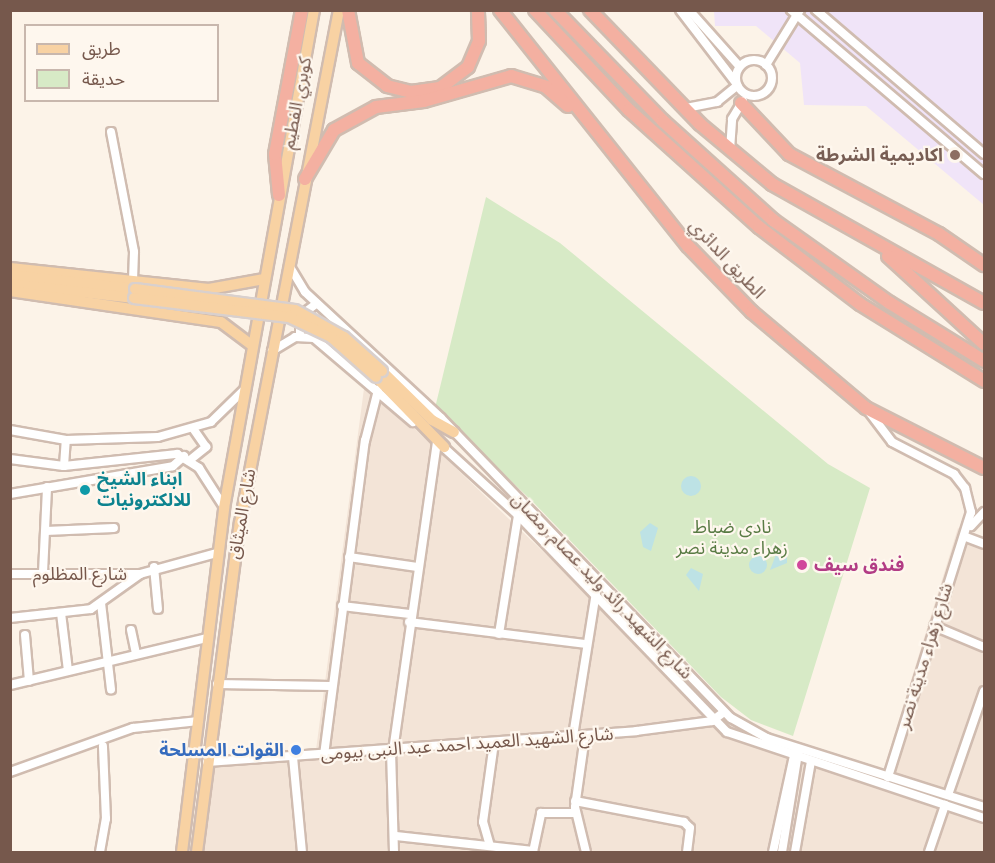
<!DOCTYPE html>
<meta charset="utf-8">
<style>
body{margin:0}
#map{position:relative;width:995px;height:863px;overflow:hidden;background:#fcf3e8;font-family:Roboto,"Noto Sans Arabic",sans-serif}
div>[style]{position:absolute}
.residential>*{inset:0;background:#f3e4d7}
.education>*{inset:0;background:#f0e4f8}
.green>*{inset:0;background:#d7eac6}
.water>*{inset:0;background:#bde2e5}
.round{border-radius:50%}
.roads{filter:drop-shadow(2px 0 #d0bcb0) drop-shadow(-2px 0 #d0bcb0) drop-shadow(0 2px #d0bcb0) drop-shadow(0 -2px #d0bcb0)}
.minor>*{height:8px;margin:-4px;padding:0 4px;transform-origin:4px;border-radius:4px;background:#fff}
.minor>.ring{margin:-4px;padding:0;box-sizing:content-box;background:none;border:8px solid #fff;border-radius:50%}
.major>*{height:10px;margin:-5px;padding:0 5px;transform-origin:5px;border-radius:5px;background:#f8d2a3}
.highway>*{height:12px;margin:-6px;padding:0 6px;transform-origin:6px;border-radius:6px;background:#f4b0a1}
.bridges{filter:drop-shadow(2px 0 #d9d0cd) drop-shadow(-2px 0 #d9d0cd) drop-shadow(0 2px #d9d0cd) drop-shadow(0 -2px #d9d0cd)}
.major-bridge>*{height:10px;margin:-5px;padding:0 5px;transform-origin:5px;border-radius:5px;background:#f8d2a3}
.dots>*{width:16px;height:16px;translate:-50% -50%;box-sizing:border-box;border:3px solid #fef7ee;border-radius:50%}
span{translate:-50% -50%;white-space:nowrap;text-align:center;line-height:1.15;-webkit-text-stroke:4.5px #fef7ee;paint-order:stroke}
.street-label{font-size:18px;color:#76584c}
.education-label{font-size:18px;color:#785e54;font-weight:700}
.right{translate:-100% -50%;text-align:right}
.culture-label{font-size:18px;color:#0d838f;font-weight:700}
.left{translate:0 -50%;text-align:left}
.park-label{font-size:18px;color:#597b44}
.hotel-label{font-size:18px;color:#b23c85;font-weight:700}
.shop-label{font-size:18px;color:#366cbe;font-weight:700}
.frame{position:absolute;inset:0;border:12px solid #76584c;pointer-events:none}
.legend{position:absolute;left:24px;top:24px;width:195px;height:78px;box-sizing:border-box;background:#fef7ee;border:2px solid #c8b7ad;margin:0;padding:8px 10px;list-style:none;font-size:18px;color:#76584c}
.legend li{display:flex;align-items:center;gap:12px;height:30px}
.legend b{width:30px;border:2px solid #c8b7ad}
</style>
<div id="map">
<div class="residential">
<i style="clip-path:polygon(365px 381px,721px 722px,880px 781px,958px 528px,984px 539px,984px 852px,190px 852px,202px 759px,316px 750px)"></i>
</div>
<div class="education">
<i style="clip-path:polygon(714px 11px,984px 11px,984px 205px,866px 106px,804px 105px,800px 63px,756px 26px,715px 26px)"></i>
</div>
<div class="green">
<i style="clip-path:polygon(486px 197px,560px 243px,828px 464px,870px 488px,793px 736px,751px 720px,721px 697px,534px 503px,435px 408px)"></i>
</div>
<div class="water">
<i class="round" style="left:681px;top:476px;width:20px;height:20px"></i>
<i style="clip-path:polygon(650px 523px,658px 528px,651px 551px,643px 547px,640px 532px)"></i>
<i style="clip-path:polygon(777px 552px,787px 557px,787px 563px,770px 570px)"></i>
<i class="round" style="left:749px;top:556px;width:18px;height:18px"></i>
<i style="clip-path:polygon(691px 568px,703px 574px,699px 591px,686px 575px)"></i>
</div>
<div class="roads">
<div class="minor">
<i style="left:680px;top:10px;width:92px;rotate:52.5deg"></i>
<i style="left:689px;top:10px;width:75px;rotate:48.2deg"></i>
<i style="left:791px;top:10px;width:253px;rotate:40.4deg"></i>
<i style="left:816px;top:10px;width:221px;rotate:40.6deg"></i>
<i class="ring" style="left:736px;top:60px;width:28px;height:28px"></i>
<i style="left:766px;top:65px;width:65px;rotate:-58.3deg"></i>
<i style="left:686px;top:108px;width:32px;rotate:-11deg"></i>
<i style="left:717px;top:102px;width:26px;rotate:-39deg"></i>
<i style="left:111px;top:132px;width:122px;rotate:79.1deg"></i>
<i style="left:134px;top:252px;width:29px;rotate:92deg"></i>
<i style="left:730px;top:150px;width:31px;rotate:-86deg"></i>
<i style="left:732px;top:119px;width:21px;rotate:-59deg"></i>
<i style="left:290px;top:267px;width:29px;rotate:59deg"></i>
<i style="left:305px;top:292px;width:185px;rotate:42.8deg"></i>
<i style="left:441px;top:418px;width:417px;rotate:46deg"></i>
<i style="left:731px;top:718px;width:41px;rotate:29.1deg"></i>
<i style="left:767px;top:738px;width:228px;rotate:17.6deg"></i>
<i style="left:300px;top:336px;width:20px;rotate:-90deg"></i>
<i style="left:300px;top:316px;width:21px;rotate:-37deg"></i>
<i style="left:272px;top:351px;width:27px;rotate:-31deg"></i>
<i style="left:295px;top:337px;width:19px;rotate:3deg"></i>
<i style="left:314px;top:338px;width:130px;rotate:40.3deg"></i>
<i style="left:867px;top:409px;width:41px;rotate:52.9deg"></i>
<i style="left:892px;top:442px;width:70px;rotate:27.3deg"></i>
<i style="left:954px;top:474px;width:18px;rotate:52deg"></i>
<i style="left:965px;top:488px;width:25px;rotate:76deg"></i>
<i style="left:971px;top:512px;width:278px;rotate:107.4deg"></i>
<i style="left:10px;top:430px;width:57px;rotate:10.1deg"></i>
<i style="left:66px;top:440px;width:92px;rotate:-1.9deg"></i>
<i style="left:158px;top:437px;width:55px;rotate:-15.8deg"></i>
<i style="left:211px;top:422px;width:45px;rotate:-44.1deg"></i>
<i style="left:441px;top:445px;width:104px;rotate:42.3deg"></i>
<i style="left:518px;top:515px;width:301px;rotate:46.1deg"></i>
<i style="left:727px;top:732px;width:271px;rotate:18.5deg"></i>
<i style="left:10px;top:459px;width:54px;rotate:7.4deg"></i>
<i style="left:64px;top:466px;width:114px;rotate:-6.1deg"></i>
<i style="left:177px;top:454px;width:26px;rotate:32deg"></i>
<i style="left:199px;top:468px;width:46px;rotate:57.3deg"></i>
<i style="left:190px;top:460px;width:21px;rotate:-39deg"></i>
<i style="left:206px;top:447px;width:21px;rotate:-125deg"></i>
<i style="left:64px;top:466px;width:26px;rotate:-86deg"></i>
<i style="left:10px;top:494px;width:165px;rotate:-9.7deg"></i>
<i style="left:173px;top:466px;width:15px;rotate:-42deg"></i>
<i style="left:971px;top:526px;width:19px;rotate:-47deg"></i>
<i style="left:46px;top:531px;width:68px;rotate:-2.5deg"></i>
<i style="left:966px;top:537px;width:19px;rotate:21deg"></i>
<i style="left:349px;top:557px;width:69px;rotate:8.4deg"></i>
<i style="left:154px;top:567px;width:42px;rotate:84.6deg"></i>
<i style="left:43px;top:573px;width:86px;rotate:-87.3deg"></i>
<i style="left:10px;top:574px;width:130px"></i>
<i style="left:140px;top:574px;width:80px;rotate:-15.3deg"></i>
<i style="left:101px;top:603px;width:87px;rotate:83.4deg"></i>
<i style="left:342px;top:606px;width:68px;rotate:6.7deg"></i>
<i style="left:61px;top:613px;width:58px;rotate:83.1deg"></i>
<i style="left:10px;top:618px;width:81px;rotate:-6.3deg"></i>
<i style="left:91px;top:609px;width:60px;rotate:-35.5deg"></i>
<i style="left:409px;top:622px;width:177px;rotate:7.1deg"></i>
<i style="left:934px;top:626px;width:54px;rotate:22.8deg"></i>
<i style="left:131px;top:630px;width:25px;rotate:78deg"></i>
<i style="left:499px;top:634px;width:121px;rotate:-80.9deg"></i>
<i style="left:25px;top:635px;width:46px;rotate:85deg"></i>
<i style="left:217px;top:684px;width:113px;rotate:1deg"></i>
<i style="left:10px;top:685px;width:204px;rotate:-13.4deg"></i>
<i style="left:573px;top:736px;width:145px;rotate:-80.9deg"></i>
<i style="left:585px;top:736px;width:72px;rotate:98deg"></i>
<i style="left:575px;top:807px;width:46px;rotate:76.3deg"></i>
<i style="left:391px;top:751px;width:101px;rotate:88.3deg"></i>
<i style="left:393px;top:751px;width:313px;rotate:-81.9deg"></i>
<i style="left:324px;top:755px;width:317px;rotate:-82.6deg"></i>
<i style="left:365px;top:441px;width:53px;rotate:-75.7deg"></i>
<i style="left:293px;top:757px;width:95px;rotate:84.6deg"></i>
<i style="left:207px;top:762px;width:430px;rotate:-4.1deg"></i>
<i style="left:636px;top:731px;width:77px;rotate:-7.5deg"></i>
<i style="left:712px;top:721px;width:15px;rotate:-37deg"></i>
<i style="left:10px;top:772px;width:131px;rotate:-19.7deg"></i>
<i style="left:133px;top:728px;width:66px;rotate:-6.1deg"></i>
<i style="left:948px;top:795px;width:110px;rotate:-70.9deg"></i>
<i style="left:575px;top:801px;width:111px;rotate:10.9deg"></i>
<i style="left:684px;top:822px;width:8px;rotate:45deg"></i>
<i style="left:690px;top:828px;width:24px;rotate:97deg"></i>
<i style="left:396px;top:836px;width:138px;rotate:6.2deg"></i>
<i style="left:490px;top:846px;width:25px;rotate:-106deg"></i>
<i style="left:483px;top:822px;width:80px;rotate:-82.1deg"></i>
<i style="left:100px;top:852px;width:34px;rotate:-80deg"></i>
<i style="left:106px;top:819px;width:73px;rotate:-92.4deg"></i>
<i style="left:533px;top:852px;width:40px;rotate:-78deg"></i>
<i style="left:541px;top:813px;width:34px"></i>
<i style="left:773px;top:852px;width:103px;rotate:-77.7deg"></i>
<i style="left:782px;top:852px;width:100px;rotate:-80.8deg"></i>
<i style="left:795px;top:852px;width:92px;rotate:-80deg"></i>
<i style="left:929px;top:852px;width:50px;rotate:-71.2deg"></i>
</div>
<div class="major">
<i style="left:10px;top:268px;width:200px;rotate:6deg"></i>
<i style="left:209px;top:289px;width:56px;rotate:-10.3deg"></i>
<i style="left:10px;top:275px;width:126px;rotate:6.4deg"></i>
<i style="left:10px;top:284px;width:125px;rotate:6.4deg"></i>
<i style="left:10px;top:291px;width:213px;rotate:8.4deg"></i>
<i style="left:221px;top:322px;width:38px;rotate:37deg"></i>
<i style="left:382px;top:371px;width:70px;rotate:44.4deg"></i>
<i style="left:432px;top:420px;width:25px;rotate:29deg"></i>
<i style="left:376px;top:377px;width:98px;rotate:45.8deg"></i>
<i style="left:182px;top:852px;width:347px;rotate:-83deg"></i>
<i style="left:224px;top:508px;width:506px;rotate:-79.76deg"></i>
<i style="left:197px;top:852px;width:332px;rotate:-82.6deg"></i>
<i style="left:240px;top:523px;width:522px;rotate:-79.08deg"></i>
</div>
<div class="highway">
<i style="left:348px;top:10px;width:54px;rotate:79.3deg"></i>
<i style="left:358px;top:63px;width:37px;rotate:38deg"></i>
<i style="left:387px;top:86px;width:25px;rotate:14deg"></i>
<i style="left:411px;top:92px;width:29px;rotate:-8deg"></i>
<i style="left:440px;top:88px;width:35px;rotate:-37deg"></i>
<i style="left:468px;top:67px;width:28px;rotate:-67deg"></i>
<i style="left:479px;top:41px;width:31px;rotate:-92deg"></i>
<i style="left:500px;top:10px;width:302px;rotate:51.5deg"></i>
<i style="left:688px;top:246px;width:92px;rotate:45.9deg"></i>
<i style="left:752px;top:312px;width:149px;rotate:40.1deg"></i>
<i style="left:866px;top:408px;width:132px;rotate:27deg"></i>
<i style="left:535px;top:10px;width:137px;rotate:46.8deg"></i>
<i style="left:629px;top:110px;width:175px;rotate:42deg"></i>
<i style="left:759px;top:227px;width:127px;rotate:37.3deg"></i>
<i style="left:860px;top:304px;width:146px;rotate:31.8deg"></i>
<i style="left:555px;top:10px;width:155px;rotate:45.8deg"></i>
<i style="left:663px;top:121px;width:148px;rotate:42deg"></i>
<i style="left:773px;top:220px;width:143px;rotate:35.4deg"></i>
<i style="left:890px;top:303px;width:110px;rotate:31.7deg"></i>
<i style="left:590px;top:10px;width:158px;rotate:46deg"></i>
<i style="left:700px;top:124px;width:94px;rotate:39.8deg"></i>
<i style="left:772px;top:184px;width:243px;rotate:29.3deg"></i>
<i style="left:741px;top:103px;width:70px;rotate:46.7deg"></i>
<i style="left:789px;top:154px;width:170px;rotate:28.1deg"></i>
<i style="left:939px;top:234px;width:55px;rotate:34.6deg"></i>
<i style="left:305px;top:179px;width:57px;rotate:-59.4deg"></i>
<i style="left:334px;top:130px;width:48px;rotate:-28.7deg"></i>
<i style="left:376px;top:107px;width:48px;rotate:-7.1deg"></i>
<i style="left:424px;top:101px;width:91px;rotate:-16deg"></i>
<i style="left:511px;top:76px;width:37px;rotate:17deg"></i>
<i style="left:546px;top:87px;width:29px;rotate:41deg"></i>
<i style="left:279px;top:195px;width:41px;rotate:-95.6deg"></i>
<i style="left:275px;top:154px;width:147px;rotate:-79.4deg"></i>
<i style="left:888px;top:256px;width:130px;rotate:42.5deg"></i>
</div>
</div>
<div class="bridges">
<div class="major-bridge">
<i style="left:135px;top:289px;width:161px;rotate:7.5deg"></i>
<i style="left:295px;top:310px;width:56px;rotate:28.9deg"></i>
<i style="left:344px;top:337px;width:51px;rotate:41.8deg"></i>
<i style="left:134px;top:298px;width:156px;rotate:7deg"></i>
<i style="left:289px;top:317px;width:47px;rotate:25.5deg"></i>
<i style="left:331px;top:337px;width:60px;rotate:41.6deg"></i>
</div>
</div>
<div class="dots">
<i style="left:955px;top:155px;background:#8d6e63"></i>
<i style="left:85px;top:490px;background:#0f9aa8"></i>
<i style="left:802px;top:565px;background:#d1479c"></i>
<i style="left:296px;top:750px;background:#3f7fe0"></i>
</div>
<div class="street-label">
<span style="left:297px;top:103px;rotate:-79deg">كوبري الفطيم</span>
<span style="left:727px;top:259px;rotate:47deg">الطريق الدائري</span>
<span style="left:242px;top:514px;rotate:-80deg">شارع الميثاق</span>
<span style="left:80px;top:574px">شارع المظلوم</span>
<span style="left:602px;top:586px;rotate:46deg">شارع الشهيد رائد وليد عصام رمضان</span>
<span style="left:925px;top:656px;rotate:-73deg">شارع زهراء مدينة نصر</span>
<span style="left:467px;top:744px;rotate:-4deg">شارع الشهيد العميد احمد عبد النبى بيومى</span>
</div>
<div class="education-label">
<span class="right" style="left:943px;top:155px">اكاديمية الشرطة</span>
</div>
<div class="culture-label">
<span class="left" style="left:97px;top:490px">ابناء الشيخ<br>للالكترونيات</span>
</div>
<div class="park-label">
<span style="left:732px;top:538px">نادى ضباط<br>زهراء مدينة نصر</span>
</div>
<div class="hotel-label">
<span class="left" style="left:814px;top:565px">فندق سيف</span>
</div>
<div class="shop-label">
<span class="right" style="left:284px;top:750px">القوات المسلحة</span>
</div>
<div class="frame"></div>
<ul class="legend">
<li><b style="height:8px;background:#f8d2a3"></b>طريق</li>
<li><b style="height:16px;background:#d7eac6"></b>حديقة</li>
</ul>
</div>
